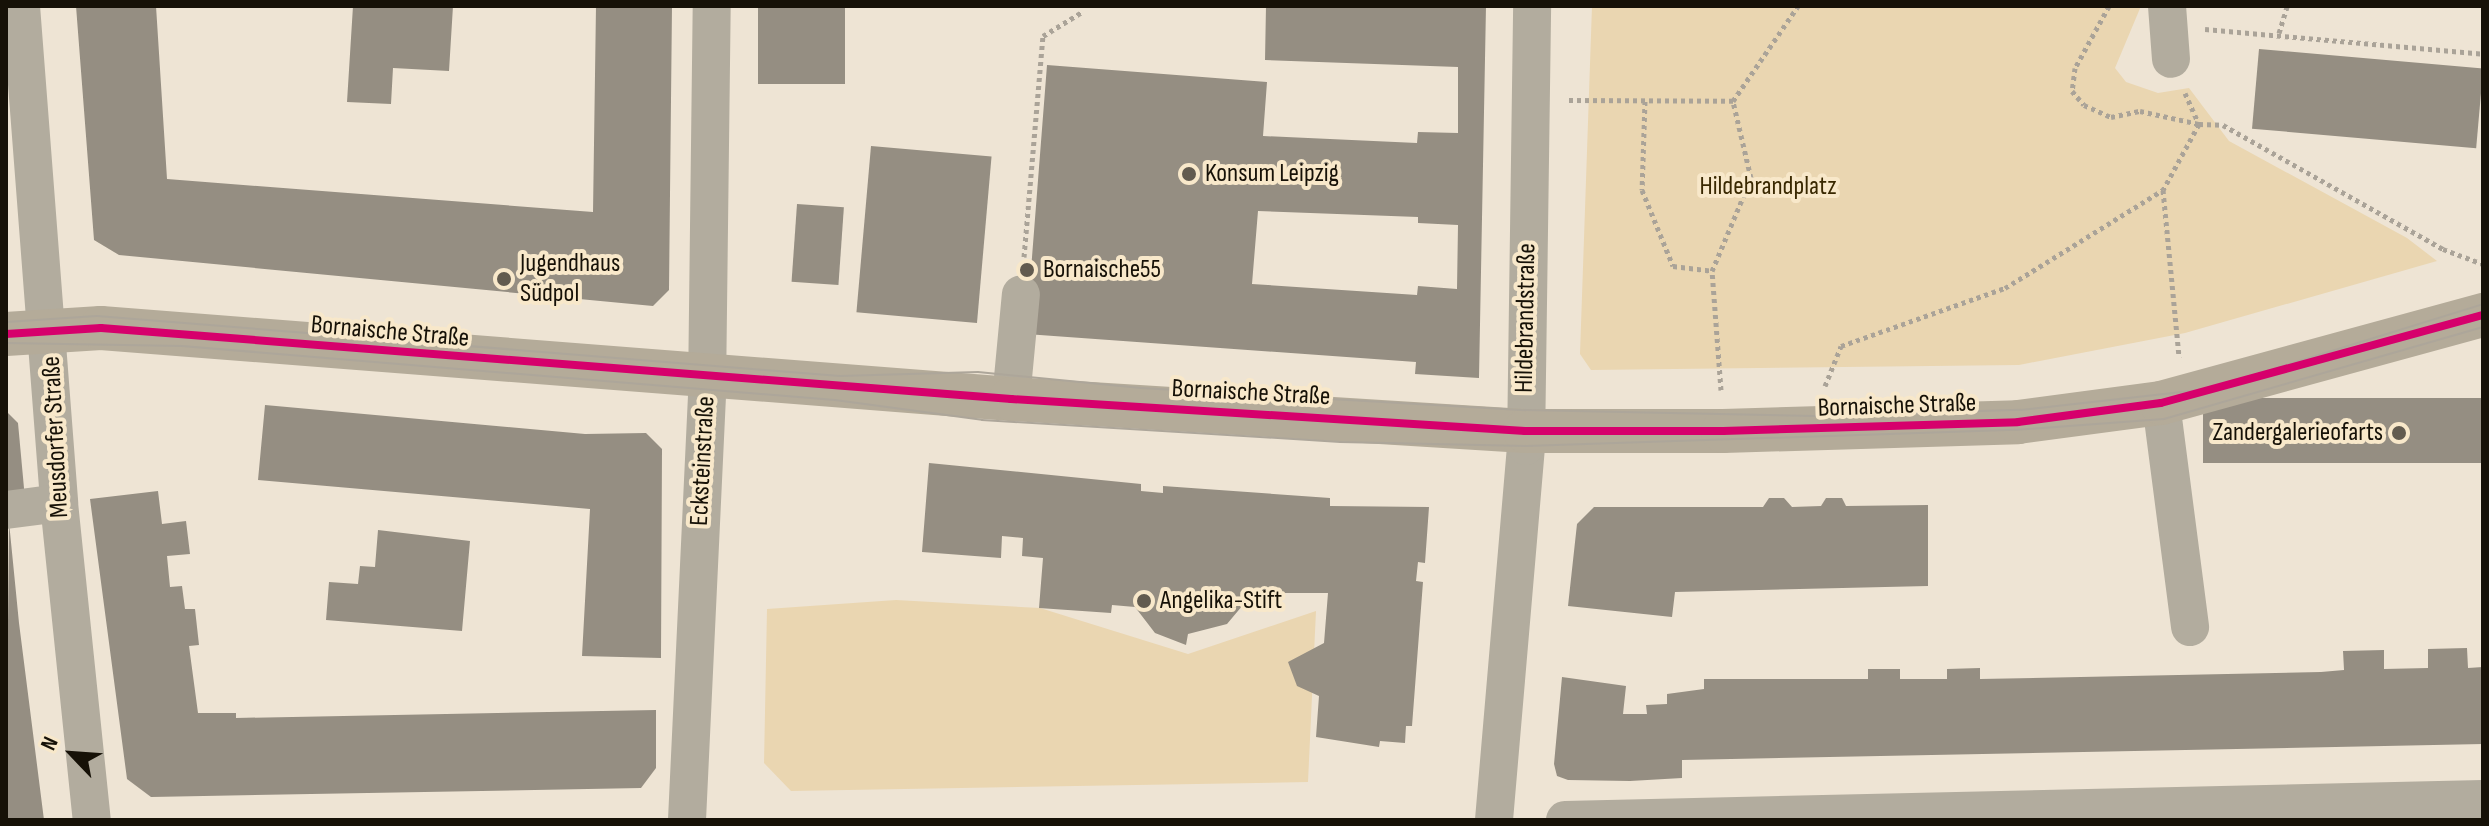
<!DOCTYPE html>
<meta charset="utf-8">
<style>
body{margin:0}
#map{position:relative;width:2489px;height:826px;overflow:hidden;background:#eee4d4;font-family:"Sofia Sans Condensed",sans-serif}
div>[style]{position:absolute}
.green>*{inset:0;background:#ead6b1}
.building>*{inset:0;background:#958e82;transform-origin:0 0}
.path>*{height:5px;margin-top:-2.5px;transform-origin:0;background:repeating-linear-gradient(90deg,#aaa398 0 4px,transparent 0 8px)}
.minor>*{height:38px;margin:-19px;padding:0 19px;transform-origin:19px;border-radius:19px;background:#b2ac9e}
.major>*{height:44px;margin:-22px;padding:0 22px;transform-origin:22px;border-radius:22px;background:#b4ab99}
.tram>*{height:2px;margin:-1px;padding:0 1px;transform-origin:1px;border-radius:1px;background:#ada69a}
.cycleway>*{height:8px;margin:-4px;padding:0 4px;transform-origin:4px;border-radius:4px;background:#d6006c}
.dots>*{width:22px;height:22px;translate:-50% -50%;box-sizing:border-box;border:4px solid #f8e8ca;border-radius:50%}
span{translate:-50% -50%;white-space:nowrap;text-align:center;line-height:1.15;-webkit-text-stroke:8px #f8e8ca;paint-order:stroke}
.poi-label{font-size:26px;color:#161107}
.left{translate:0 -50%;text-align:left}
.right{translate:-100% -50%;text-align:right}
.park-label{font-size:26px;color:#392801}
.street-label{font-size:26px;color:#161107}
.frame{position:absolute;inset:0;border:8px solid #161107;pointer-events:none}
.north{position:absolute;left:32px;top:714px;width:80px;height:80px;-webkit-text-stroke:6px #f8e8ca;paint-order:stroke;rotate:295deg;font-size:22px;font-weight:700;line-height:32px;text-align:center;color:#161107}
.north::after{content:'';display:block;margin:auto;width:28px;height:36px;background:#161107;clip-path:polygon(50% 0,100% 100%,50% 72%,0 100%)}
</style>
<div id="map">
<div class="green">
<i style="clip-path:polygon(1592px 6px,2141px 6px,2115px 68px,2126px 82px,2158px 93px,2189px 88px,2229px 141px,2407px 238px,2437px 261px,2185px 333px,2019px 365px,1591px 370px,1580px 354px)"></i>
<i style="clip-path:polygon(896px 600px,1040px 608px,1188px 654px,1316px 611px,1308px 782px,791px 791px,764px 763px,767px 609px)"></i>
</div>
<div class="building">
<i style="clip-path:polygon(76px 6px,156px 6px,167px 179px,593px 212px,596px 6px,672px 6px,669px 290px,653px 306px,119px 255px,94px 240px)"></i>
<i style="clip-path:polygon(353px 6px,453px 6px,449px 71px,393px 68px,391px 104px,347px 102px)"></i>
<i style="left:758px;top:6px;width:87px;height:78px"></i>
<i style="clip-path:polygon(evenodd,1266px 6px,1486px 6px,1479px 378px,1415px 374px,1416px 362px,1026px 334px,1047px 65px,1267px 82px,1263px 136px,1417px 143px,1418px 132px,1458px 133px,1458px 67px,1265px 60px,1266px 6px,1258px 211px,1418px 217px,1418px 223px,1458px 225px,1457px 289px,1418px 286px,1417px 295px,1252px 284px,1258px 211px)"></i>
<i style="left:2259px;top:49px;width:225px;height:80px;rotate:5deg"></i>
<i style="left:871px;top:146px;width:121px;height:167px;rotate:5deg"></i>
<i style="left:797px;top:204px;width:47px;height:78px;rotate:4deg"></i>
<i style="left:2483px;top:398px;width:65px;height:280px;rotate:90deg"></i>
<i style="clip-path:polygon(265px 405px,585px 434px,646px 433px,662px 449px,661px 658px,582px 656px,590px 509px,258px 480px)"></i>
<i style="clip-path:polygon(6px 411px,18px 423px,25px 499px,6px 502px)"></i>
<i style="clip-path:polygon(929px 463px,1141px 484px,1141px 491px,1163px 493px,1163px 486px,1330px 498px,1330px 506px,1429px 507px,1425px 563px,1418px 562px,1416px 581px,1423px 582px,1412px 726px,1406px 726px,1405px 743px,1380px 741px,1379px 747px,1316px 737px,1319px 696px,1297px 686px,1288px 662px,1324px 643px,1328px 593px,1253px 593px,1227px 624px,1188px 634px,1186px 645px,1155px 633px,1135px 607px,1112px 605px,1111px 613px,1039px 608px,1043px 558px,1022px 556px,1023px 538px,1002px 536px,1001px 558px,922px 552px)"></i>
<i style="clip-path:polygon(158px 491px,162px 524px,186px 521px,190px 554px,167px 556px,170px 587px,182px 586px,185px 609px,195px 609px,199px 645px,189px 646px,198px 713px,236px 713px,236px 718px,656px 710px,656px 768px,641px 788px,151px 797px,127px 779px,90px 499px)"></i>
<i style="clip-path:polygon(1769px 498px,1784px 498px,1792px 507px,1821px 506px,1826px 498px,1842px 498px,1846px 506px,1928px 505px,1928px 586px,1675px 592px,1672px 617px,1568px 606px,1577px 524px,1594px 507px,1763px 507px)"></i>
<i style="clip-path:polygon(9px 522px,19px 623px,44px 820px,6px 820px)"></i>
<i style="clip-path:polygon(378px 530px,470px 541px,462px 631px,326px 620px,329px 582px,358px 584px,360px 566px,375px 567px)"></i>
<i style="clip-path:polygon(2467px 648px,2468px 668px,2483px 667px,2483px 744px,1682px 760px,1682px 778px,1630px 781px,1568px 780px,1557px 776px,1554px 764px,1562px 677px,1626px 686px,1623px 714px,1647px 714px,1646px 705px,1667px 704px,1667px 694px,1704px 689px,1704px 679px,1868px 679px,1868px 669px,1900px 669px,1900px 679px,1947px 679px,1947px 669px,1980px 668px,1980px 679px,2321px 672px,2344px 670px,2343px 651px,2384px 650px,2384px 669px,2428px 668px,2428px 649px)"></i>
</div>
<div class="path">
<i style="left:2109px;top:6px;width:71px;rotate:118.7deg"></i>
<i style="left:2075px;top:68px;width:23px;rotate:97deg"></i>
<i style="left:2072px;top:91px;width:18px;rotate:49deg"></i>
<i style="left:2084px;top:105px;width:30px;rotate:24deg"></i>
<i style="left:2111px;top:117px;width:30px;rotate:-12deg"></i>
<i style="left:2140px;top:111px;width:60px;rotate:12.4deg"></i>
<i style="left:2199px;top:124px;width:75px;rotate:118.6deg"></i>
<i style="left:2163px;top:190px;width:168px;rotate:84.5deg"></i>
<i style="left:2205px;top:29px;width:279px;rotate:5.1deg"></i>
<i style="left:2279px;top:33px;width:28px;rotate:-73deg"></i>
<i style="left:2185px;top:93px;width:34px;rotate:66deg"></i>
<i style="left:2199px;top:124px;width:24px;rotate:2deg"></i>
<i style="left:2223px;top:125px;width:253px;rotate:29.4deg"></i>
<i style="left:2443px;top:249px;width:43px;rotate:20.6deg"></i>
<i style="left:1569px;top:100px;width:164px;rotate:0.3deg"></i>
<i style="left:1733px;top:101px;width:115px;rotate:-55.6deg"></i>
<i style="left:1645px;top:101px;width:89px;rotate:91.9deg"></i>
<i style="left:1642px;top:190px;width:82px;rotate:67.8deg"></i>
<i style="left:1673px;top:266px;width:39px;rotate:7deg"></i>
<i style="left:1024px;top:257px;width:222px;rotate:-85.1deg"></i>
<i style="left:1043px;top:36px;width:46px;rotate:-31.6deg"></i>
<i style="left:1825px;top:386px;width:43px;rotate:-68.2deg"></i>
<i style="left:1841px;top:346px;width:174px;rotate:-19.5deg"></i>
<i style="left:2005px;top:288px;width:186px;rotate:-31.8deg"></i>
<i style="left:1721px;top:390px;width:119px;rotate:-94.3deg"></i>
<i style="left:1712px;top:271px;width:101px;rotate:-67.2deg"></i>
<i style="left:1751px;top:178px;width:79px;rotate:-103.2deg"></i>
</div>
<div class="minor">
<i style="left:21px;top:6px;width:498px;rotate:85.6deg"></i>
<i style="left:59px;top:503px;width:319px;rotate:84.1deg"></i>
<i style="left:2167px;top:6px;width:53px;rotate:85.7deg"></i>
<i style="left:1011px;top:399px;width:105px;rotate:-84.6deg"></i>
<i style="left:2161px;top:403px;width:226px;rotate:82.6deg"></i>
<i style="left:6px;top:510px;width:53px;rotate:-7.5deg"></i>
<i style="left:687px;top:820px;width:429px;rotate:-87.3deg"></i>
<i style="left:707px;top:391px;width:385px;rotate:-89.3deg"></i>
<i style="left:1494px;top:820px;width:375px;rotate:-85.1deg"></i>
<i style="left:1526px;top:446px;width:440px;rotate:-89.2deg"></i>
<i style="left:1565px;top:820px;width:918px;rotate:-1.31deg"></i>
</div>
<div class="major">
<i style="left:6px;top:334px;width:95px;rotate:-3.6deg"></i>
<i style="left:101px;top:328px;width:913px;rotate:4.46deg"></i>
<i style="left:1011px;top:399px;width:515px;rotate:3.56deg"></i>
<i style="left:1525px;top:431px;width:198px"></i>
<i style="left:1723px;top:431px;width:295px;rotate:-1.7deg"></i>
<i style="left:2018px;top:422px;width:144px;rotate:-7.6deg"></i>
<i style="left:2161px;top:403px;width:334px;rotate:-15.3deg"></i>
</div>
<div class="tram">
<i style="left:6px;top:322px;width:91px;rotate:-3.8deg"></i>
<i style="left:97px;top:316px;width:745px;rotate:4.62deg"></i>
<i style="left:840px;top:376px;width:138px;rotate:-1.7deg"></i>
<i style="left:978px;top:372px;width:164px;rotate:5.6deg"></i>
<i style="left:1141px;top:388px;width:385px;rotate:3.3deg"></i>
<i style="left:1525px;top:410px;width:288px;rotate:1.2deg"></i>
<i style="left:1813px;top:416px;width:208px;rotate:-1.7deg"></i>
<i style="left:2021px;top:410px;width:189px;rotate:-6.4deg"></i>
<i style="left:2209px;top:389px;width:287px;rotate:-17.2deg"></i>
<i style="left:6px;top:343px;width:176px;rotate:1deg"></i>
<i style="left:182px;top:346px;width:655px;rotate:4.73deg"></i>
<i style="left:835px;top:400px;width:148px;rotate:7.7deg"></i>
<i style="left:982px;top:420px;width:359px;rotate:3.5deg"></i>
<i style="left:1340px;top:442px;width:186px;rotate:1.2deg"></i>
<i style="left:1526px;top:446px;width:489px;rotate:-1.9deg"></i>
<i style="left:2015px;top:430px;width:149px;rotate:-4.2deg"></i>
<i style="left:2164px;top:419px;width:332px;rotate:-16.1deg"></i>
</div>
<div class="cycleway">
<i style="left:6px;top:334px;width:95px;rotate:-3.6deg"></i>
<i style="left:101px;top:328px;width:913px;rotate:4.46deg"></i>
<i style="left:1011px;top:399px;width:515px;rotate:3.56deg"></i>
<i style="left:1525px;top:431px;width:198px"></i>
<i style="left:1723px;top:431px;width:295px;rotate:-1.7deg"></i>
<i style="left:2018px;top:422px;width:144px;rotate:-7.6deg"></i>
<i style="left:2161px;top:403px;width:334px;rotate:-15.3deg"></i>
</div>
<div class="dots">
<i style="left:1189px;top:174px;background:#625b4f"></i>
<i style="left:1027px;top:270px;background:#625b4f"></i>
<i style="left:504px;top:279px;background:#625b4f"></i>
<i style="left:2399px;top:433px;background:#625b4f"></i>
<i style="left:1144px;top:601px;background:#625b4f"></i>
</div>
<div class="poi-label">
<span class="left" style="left:1205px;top:174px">Konsum Leipzig</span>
<span class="left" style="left:520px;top:279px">Jugendhaus<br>Südpol</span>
<span class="left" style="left:1043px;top:270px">Bornaische55</span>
<span class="right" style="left:2383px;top:433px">Zandergalerieofarts</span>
<span class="left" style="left:1160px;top:601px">Angelika-Stift</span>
</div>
<div class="park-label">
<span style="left:1768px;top:187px">Hildebrandplatz</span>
</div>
<div class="street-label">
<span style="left:1526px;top:318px;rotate:-89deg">Hildebrandstraße</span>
<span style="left:390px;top:332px;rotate:5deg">Bornaische Straße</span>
<span style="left:1251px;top:393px;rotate:3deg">Bornaische Straße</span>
<span style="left:1897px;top:406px;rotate:-2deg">Bornaische Straße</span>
<span style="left:56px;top:437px;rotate:-93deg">Meusdorfer Straße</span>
<span style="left:703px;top:461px;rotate:-87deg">Ecksteinstraße</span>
</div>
<div class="frame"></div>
<div class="north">N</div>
</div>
